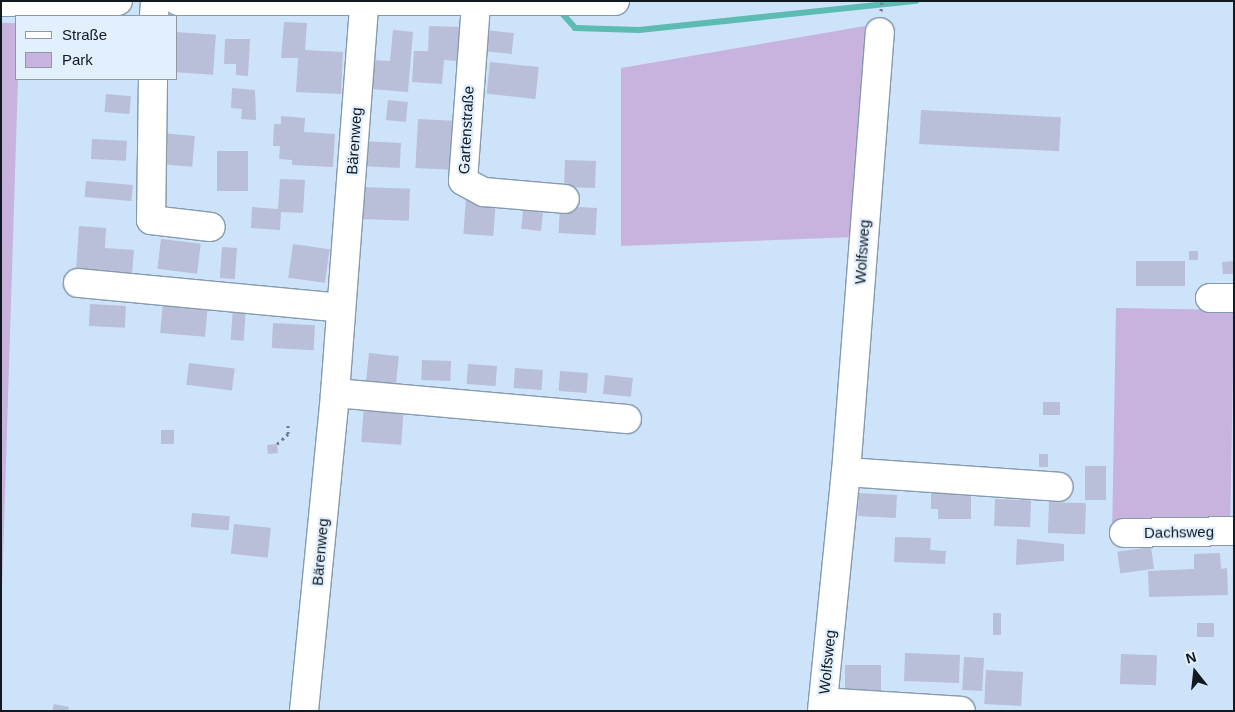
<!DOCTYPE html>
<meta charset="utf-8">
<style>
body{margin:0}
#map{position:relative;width:1235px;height:712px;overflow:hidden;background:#cde3f9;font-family:Helvetica,sans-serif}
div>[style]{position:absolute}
.green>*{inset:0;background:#c8b3de;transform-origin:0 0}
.stream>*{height:6px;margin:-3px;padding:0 3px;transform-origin:3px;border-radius:3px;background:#5cbbb3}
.building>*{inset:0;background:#b9bed9;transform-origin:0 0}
.path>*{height:3px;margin-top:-1.5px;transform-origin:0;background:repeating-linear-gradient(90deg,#6f7e8d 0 2.5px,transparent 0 6.5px)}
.roads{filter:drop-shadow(1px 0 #859aae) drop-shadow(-1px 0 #859aae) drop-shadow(0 1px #859aae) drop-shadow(0 -1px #859aae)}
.minor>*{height:28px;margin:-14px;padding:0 14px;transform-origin:14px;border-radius:14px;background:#fff}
span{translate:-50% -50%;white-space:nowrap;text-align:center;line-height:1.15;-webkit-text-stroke:4.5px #e2effd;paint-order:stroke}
.street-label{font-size:15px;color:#111921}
.frame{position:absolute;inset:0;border:2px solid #111921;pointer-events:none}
.legend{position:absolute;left:15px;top:15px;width:162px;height:65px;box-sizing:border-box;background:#e2effd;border:1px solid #8e99a5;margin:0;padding:6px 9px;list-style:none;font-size:15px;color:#111921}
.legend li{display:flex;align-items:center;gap:10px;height:25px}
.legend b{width:25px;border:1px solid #8e99a5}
.north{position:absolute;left:1170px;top:647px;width:50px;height:50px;-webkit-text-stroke:4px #e2effd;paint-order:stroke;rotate:344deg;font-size:14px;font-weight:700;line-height:20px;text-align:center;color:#111921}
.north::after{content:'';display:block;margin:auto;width:18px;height:22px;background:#111921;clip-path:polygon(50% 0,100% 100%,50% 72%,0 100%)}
</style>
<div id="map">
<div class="green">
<i style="clip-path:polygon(1px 23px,16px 23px,18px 79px,1px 621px)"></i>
<i style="clip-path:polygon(865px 26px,855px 237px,621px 246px,621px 68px)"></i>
<i style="left:1116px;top:308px;width:118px;height:221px;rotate:1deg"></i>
</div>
<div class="stream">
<i style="left:559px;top:10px;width:24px;rotate:48deg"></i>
<i style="left:575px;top:28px;width:64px;rotate:1.8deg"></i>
<i style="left:639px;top:30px;width:279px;rotate:-6deg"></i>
</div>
<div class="building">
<i style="clip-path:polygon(284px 22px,307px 23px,305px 50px,343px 52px,341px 94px,296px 92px,298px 58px,281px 58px)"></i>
<i style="clip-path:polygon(429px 26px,460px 27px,458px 61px,444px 60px,442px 84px,412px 82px,414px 51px,428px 51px)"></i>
<i style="clip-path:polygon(393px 30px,413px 32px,408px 92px,371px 89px,373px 60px,390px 61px)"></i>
<i style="left:485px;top:30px;width:29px;height:21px;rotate:6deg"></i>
<i style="left:176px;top:32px;width:40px;height:40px;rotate:4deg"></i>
<i style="clip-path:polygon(225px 39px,250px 39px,248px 76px,236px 75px,236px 64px,224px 64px)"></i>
<i style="left:490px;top:62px;width:49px;height:32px;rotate:6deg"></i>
<i style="clip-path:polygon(232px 88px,255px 90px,256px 120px,241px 119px,242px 109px,231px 108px)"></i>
<i style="left:106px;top:94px;width:25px;height:18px;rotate:5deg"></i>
<i style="left:388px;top:100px;width:20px;height:20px;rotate:6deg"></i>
<i style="left:921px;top:110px;width:140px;height:34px;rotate:3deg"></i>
<i style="clip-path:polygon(281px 116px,305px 118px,304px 132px,335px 134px,333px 167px,292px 165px,292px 160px,279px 159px,280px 146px,273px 146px,274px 124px,281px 124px)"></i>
<i style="left:418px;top:119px;width:35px;height:49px;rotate:3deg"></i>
<i style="left:162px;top:133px;width:33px;height:31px;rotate:5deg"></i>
<i style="left:92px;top:139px;width:35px;height:20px;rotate:3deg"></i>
<i style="left:363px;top:141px;width:38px;height:25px;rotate:3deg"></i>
<i style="left:217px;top:151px;width:31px;height:40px"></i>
<i style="left:565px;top:160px;width:31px;height:27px;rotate:2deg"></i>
<i style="clip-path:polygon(280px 179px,305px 180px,303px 213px,281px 212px,280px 230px,251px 228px,252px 207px,278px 209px)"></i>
<i style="left:86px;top:181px;width:47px;height:16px;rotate:5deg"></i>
<i style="left:361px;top:187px;width:49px;height:32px;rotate:2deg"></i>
<i style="left:466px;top:197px;width:30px;height:37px;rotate:4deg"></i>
<i style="left:524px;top:202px;width:20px;height:27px;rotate:6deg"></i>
<i style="left:560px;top:206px;width:37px;height:27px;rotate:3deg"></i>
<i style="clip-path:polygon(79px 226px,106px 228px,105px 248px,134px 250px,132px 275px,76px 271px)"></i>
<i style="left:161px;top:239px;width:40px;height:30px;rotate:7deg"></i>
<i style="left:293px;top:244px;width:37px;height:34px;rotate:8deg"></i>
<i style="left:222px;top:247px;width:15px;height:31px;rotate:4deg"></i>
<i style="left:1189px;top:251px;width:9px;height:9px"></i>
<i style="left:1136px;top:261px;width:49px;height:25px"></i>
<i style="clip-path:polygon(1234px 261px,1234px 274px,1223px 274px,1222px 262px)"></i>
<i style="left:163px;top:301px;width:45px;height:32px;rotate:5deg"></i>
<i style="left:90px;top:304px;width:36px;height:22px;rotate:3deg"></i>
<i style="left:233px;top:307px;width:13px;height:33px;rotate:4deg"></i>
<i style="left:273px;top:323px;width:42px;height:25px;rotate:3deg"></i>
<i style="left:369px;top:353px;width:30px;height:33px;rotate:6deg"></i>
<i style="left:422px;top:360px;width:29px;height:20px;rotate:2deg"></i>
<i style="left:189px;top:363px;width:46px;height:22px;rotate:7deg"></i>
<i style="left:468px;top:364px;width:29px;height:20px;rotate:4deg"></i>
<i style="left:515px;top:368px;width:28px;height:20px;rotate:4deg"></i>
<i style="left:560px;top:371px;width:28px;height:20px;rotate:4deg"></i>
<i style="left:605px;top:375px;width:28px;height:19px;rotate:6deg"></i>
<i style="left:1043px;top:402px;width:17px;height:13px"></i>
<i style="left:364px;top:403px;width:40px;height:39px;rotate:4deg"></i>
<i style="left:161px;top:430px;width:13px;height:14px"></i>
<i style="left:277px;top:444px;width:9px;height:10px;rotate:84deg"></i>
<i style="left:1039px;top:454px;width:9px;height:13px"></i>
<i style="left:1085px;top:466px;width:21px;height:34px"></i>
<i style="clip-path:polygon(931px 492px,971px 496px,971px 519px,938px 519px,938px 509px,931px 509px)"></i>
<i style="left:859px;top:493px;width:38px;height:23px;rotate:3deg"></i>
<i style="left:995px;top:499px;width:36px;height:27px;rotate:2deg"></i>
<i style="left:1049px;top:502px;width:37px;height:31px;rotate:2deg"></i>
<i style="left:192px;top:513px;width:38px;height:14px;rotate:5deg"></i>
<i style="left:234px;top:524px;width:37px;height:30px;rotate:6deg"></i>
<i style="clip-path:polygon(895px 537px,931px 538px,930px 550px,946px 551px,945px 564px,894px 562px)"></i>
<i style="clip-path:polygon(1017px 539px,1064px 544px,1064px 561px,1016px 565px)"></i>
<i style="left:1151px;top:547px;width:22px;height:34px;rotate:82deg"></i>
<i style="clip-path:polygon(1220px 553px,1221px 569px,1227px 568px,1228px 595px,1149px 597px,1148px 571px,1194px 569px,1194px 554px)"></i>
<i style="left:993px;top:613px;width:8px;height:22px"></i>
<i style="left:1214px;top:623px;width:14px;height:17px;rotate:90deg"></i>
<i style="left:905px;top:653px;width:55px;height:28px;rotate:2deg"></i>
<i style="left:1121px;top:654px;width:36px;height:30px;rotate:2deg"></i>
<i style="left:964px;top:657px;width:20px;height:33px;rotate:3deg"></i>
<i style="left:845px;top:665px;width:36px;height:25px"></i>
<i style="left:986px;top:670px;width:37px;height:34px;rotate:3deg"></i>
<i style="clip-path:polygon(54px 704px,69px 707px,68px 711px,52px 711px)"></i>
</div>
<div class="path">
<i style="left:881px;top:11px;width:10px;rotate:-84deg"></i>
<i style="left:277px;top:444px;width:15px;rotate:-42deg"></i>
<i style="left:288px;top:434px;width:12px;rotate:-90deg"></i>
</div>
<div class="roads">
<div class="minor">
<i style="left:178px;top:1px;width:437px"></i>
<i style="left:1px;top:2px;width:117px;rotate:-0.5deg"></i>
<i style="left:476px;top:4px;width:177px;rotate:94.2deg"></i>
<i style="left:463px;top:181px;width:24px;rotate:28deg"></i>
<i style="left:484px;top:192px;width:81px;rotate:4.9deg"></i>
<i style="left:154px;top:16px;width:15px;rotate:-86deg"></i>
<i style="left:153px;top:79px;width:141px;rotate:90.8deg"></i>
<i style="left:151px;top:220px;width:60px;rotate:6.7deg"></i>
<i style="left:78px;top:283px;width:264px;rotate:5.4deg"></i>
<i style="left:1210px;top:298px;width:24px"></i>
<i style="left:335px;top:393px;width:293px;rotate:5.1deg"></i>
<i style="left:846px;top:472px;width:213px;rotate:4deg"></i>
<i style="left:1124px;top:533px;width:110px;rotate:-1deg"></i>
<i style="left:823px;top:702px;width:138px;rotate:3.7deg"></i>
<i style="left:304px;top:711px;width:320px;rotate:-84.4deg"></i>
<i style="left:335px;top:393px;width:391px;rotate:-85.7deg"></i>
<i style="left:822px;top:711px;width:240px;rotate:-84.3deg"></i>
<i style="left:846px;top:472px;width:441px;rotate:-85.6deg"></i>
</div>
</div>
<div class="street-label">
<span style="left:466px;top:130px;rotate:-87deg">Gartenstraße</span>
<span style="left:354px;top:141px;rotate:-86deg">Bärenweg</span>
<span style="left:862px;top:252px;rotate:-86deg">Wolfsweg</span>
<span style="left:1179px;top:532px;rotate:-1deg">Dachsweg</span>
<span style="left:320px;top:552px;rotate:-85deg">Bärenweg</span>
<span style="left:827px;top:662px;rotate:-84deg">Wolfsweg</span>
</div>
<div class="frame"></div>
<ul class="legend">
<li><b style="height:6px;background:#fff"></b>Straße</li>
<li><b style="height:14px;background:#c8b3de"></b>Park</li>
</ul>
<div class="north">N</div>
</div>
